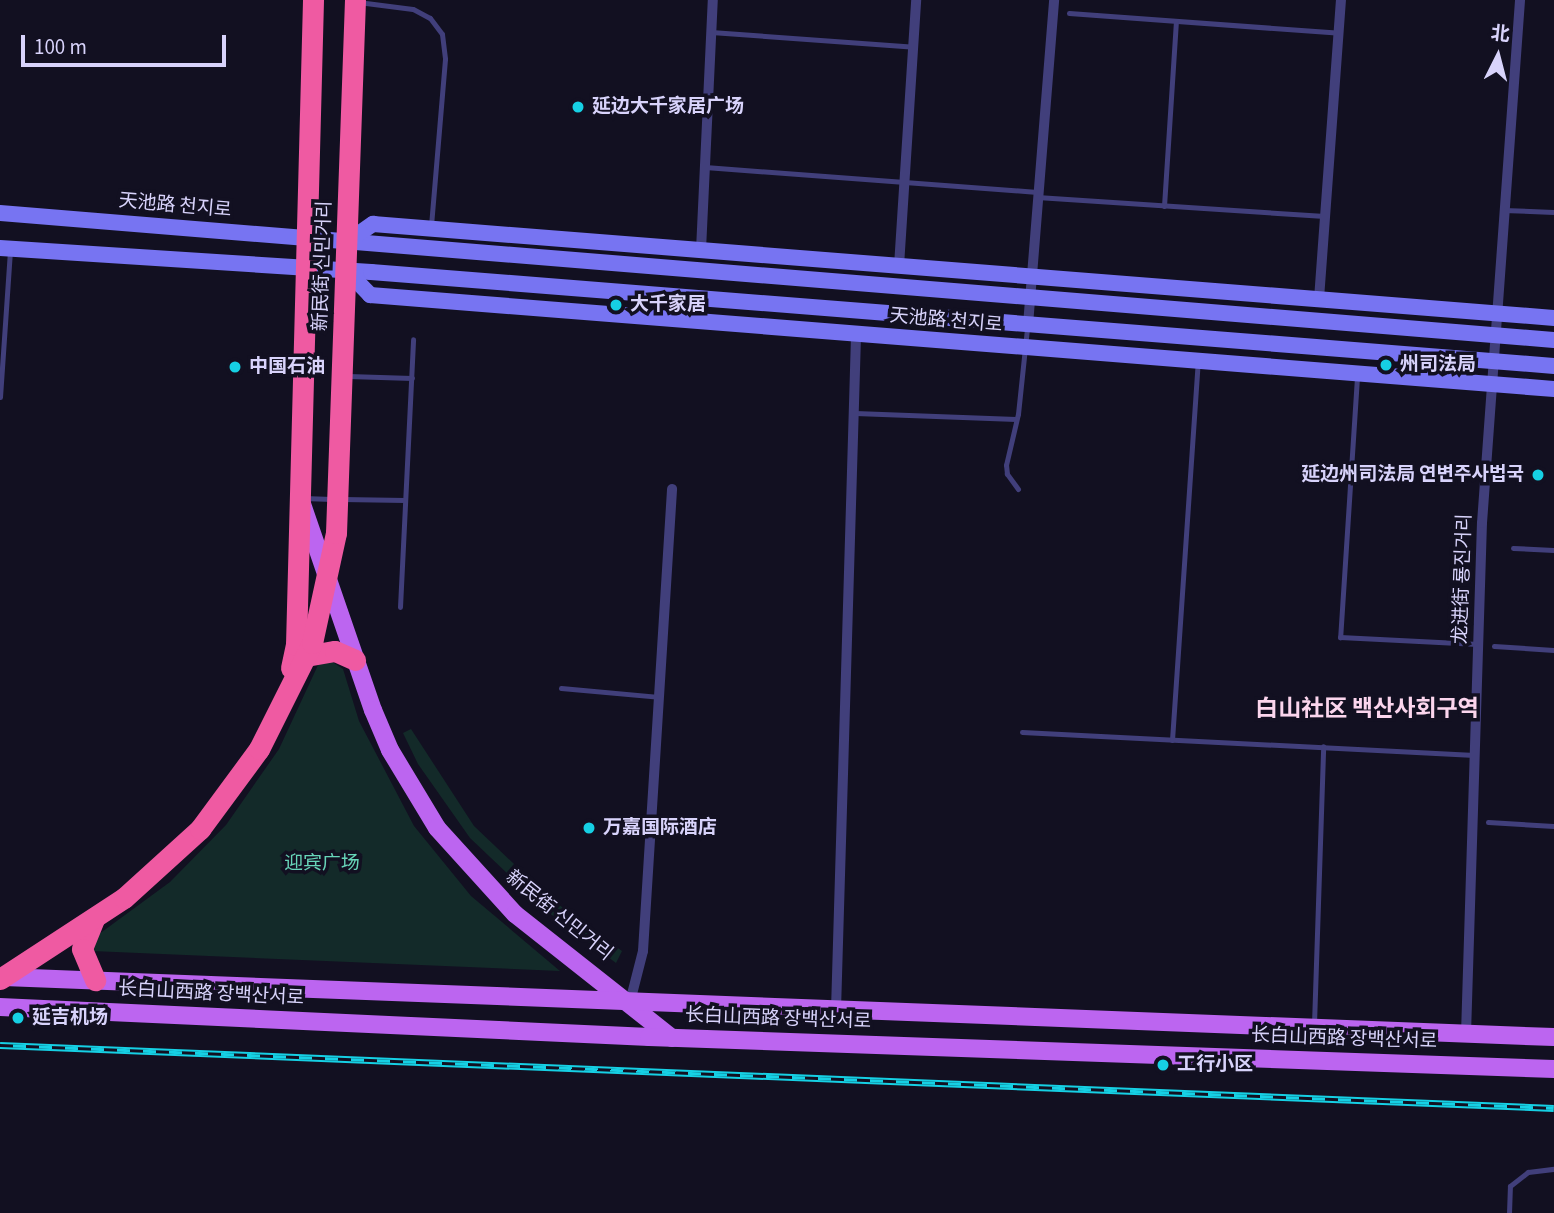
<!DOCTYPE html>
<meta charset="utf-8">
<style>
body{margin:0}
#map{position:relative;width:1554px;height:1213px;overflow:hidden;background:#121021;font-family:"Source Sans 3","Noto Sans SC","Noto Sans KR",sans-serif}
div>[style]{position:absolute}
.green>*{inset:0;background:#132a29}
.lane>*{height:5px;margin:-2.5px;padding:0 2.5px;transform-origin:2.5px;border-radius:2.5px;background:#413f7b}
.street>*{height:10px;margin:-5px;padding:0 5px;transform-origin:5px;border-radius:5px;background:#413f7b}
.secondary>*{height:16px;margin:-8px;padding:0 8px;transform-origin:8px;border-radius:8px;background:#7774f2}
.primary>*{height:18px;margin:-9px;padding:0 9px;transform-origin:9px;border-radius:9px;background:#bc65f0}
.highway>*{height:21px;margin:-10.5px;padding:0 10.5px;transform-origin:10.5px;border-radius:10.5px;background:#ef5aa2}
.rail>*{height:7px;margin-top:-3.5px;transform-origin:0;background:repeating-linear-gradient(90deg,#121021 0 13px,#16d0e4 0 26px);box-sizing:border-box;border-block:2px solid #16d0e4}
.dots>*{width:19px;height:19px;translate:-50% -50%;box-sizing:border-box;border:4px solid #121021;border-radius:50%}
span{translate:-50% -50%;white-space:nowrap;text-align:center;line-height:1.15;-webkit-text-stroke:7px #121021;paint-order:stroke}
.poi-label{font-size:19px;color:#d8d3fb;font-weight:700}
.left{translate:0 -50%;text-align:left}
.right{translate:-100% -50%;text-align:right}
.street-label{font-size:19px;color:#d8d3fb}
.park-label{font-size:19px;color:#67d4b8}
.quarter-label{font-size:23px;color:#fbd5ed;font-weight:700}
.north{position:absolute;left:1463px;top:21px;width:70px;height:70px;-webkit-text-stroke:5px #121021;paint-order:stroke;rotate:6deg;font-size:19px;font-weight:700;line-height:28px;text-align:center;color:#d8d3fb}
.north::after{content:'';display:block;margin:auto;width:24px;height:32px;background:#d8d3fb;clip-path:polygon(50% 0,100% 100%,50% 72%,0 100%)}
.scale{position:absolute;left:21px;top:35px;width:205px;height:32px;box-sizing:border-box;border:4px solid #d8d3fb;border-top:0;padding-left:9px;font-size:21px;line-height:24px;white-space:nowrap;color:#d8d3fb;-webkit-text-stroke:5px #121021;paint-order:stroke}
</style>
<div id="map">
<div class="green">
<i style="clip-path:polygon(331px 661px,343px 669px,359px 721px,414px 826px,471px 896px,560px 971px,92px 951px,95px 937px,170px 882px,226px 825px,279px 749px,319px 663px)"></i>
<i style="clip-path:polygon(411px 729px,474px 826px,551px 899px,622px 951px,616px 963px,548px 912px,470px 838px,418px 764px,403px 733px)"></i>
</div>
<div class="lane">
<i style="left:358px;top:2px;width:55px;rotate:7.3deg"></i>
<i style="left:413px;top:9px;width:19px;rotate:28deg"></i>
<i style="left:430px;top:18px;width:20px;rotate:53deg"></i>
<i style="left:442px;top:34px;width:25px;rotate:83deg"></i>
<i style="left:445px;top:59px;width:167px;rotate:94.8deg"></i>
<i style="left:1069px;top:13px;width:271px;rotate:4.2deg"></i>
<i style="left:711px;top:32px;width:203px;rotate:4.2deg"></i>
<i style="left:705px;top:167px;width:333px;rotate:4.3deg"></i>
<i style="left:1037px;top:197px;width:288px;rotate:3.8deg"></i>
<i style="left:1164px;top:206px;width:185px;rotate:-86.3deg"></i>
<i style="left:1503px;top:210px;width:51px;rotate:2.2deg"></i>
<i style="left:348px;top:376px;width:64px;rotate:1.8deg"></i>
<i style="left:1357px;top:377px;width:261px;rotate:93.7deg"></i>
<i style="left:1340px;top:637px;width:138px;rotate:2.9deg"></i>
<i style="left:0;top:397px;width:145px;rotate:-86.1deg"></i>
<i style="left:855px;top:413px;width:161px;rotate:2.1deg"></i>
<i style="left:1018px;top:489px;width:19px;rotate:-126deg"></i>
<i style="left:1007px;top:474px;width:9px;rotate:-96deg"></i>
<i style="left:1006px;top:465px;width:52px;rotate:-76.8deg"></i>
<i style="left:1018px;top:414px;width:86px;rotate:-84deg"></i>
<i style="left:303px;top:498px;width:29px;rotate:2deg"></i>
<i style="left:342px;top:499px;width:63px;rotate:0.9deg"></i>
<i style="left:1513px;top:548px;width:41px;rotate:2.8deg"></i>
<i style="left:400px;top:607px;width:268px;rotate:-87.2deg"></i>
<i style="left:1494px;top:646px;width:60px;rotate:3.8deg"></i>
<i style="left:561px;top:688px;width:98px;rotate:5.2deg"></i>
<i style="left:1022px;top:732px;width:453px;rotate:2.9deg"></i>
<i style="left:1172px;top:740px;width:379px;rotate:-86.1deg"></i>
<i style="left:1488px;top:822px;width:66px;rotate:3.5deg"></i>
<i style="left:1314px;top:1024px;width:278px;rotate:-88.1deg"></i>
<i style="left:1509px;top:1213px;width:27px;rotate:-88deg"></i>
<i style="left:1510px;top:1186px;width:23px;rotate:-38deg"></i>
<i style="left:1528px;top:1172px;width:26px;rotate:-7deg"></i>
</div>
<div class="street">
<i style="left:701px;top:250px;width:250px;rotate:-87.3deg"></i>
<i style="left:899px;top:266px;width:267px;rotate:-86.3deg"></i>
<i style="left:1319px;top:299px;width:300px;rotate:-85.8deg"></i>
<i style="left:1028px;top:325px;width:326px;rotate:-85.4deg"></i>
<i style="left:630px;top:1002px;width:53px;rotate:-75.7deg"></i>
<i style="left:643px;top:951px;width:463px;rotate:-86.4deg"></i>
<i style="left:836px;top:1010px;width:675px;rotate:-88.3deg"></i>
<i style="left:1466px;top:1034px;width:511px;rotate:-88.21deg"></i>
<i style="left:1482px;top:523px;width:524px;rotate:-85.84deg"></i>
</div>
<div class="secondary">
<i style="left:0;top:213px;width:1559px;rotate:4.67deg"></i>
<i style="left:347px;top:242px;width:32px;rotate:-35deg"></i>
<i style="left:373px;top:224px;width:1185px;rotate:4.55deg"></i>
<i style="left:0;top:248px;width:372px;rotate:3.7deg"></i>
<i style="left:371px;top:272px;width:1187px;rotate:4.54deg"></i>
<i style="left:346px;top:270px;width:35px;rotate:46deg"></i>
<i style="left:370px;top:295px;width:1188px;rotate:4.54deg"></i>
</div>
<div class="primary">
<i style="left:302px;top:504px;width:218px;rotate:71deg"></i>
<i style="left:373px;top:710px;width:43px;rotate:67deg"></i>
<i style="left:390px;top:750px;width:91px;rotate:58.9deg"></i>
<i style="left:437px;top:828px;width:116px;rotate:47.8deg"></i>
<i style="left:515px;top:914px;width:200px;rotate:38.3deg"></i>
<i style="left:4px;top:977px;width:1551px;rotate:2.22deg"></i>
<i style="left:0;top:1007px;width:650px;rotate:2.65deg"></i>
<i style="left:649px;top:1037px;width:906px;rotate:2.03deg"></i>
</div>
<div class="highway">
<i style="left:306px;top:656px;width:29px;rotate:-10deg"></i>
<i style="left:335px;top:651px;width:22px;rotate:24deg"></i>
<i style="left:291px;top:668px;width:24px;rotate:-78deg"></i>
<i style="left:296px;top:645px;width:645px;rotate:-88.49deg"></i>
<i style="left:94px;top:919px;width:32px;rotate:112deg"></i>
<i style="left:82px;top:949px;width:34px;rotate:67deg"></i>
<i style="left:0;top:979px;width:148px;rotate:-33.2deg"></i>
<i style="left:124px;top:898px;width:103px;rotate:-42.2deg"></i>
<i style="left:200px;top:829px;width:99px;rotate:-53.6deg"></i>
<i style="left:259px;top:749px;width:119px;rotate:-63.4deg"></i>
<i style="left:312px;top:643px;width:113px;rotate:-77.7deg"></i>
<i style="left:336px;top:533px;width:533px;rotate:-87.96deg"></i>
</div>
<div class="rail">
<i style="left:0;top:1045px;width:1555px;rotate:2.32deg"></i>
</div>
<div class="dots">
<i style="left:578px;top:107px;background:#16d0e4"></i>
<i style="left:616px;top:305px;background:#16d0e4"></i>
<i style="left:1386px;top:365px;background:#16d0e4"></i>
<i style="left:235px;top:367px;background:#16d0e4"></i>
<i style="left:1538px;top:475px;background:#16d0e4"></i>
<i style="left:589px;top:828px;background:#16d0e4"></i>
<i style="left:18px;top:1018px;background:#16d0e4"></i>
<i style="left:1163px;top:1065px;background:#16d0e4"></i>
</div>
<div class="poi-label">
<span class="left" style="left:592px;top:107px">延边大千家居广场</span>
<span class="left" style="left:630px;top:305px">大千家居</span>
<span class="left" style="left:1400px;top:365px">州司法局</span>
<span class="left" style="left:249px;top:367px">中国石油</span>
<span class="right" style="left:1524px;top:475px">延边州司法局 연변주사법국</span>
<span class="left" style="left:603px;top:828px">万嘉国际酒店</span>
<span class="left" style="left:32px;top:1018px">延吉机场</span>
<span class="left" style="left:1177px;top:1065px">工行小区</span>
</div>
<div class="street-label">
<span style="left:175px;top:206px;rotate:5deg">天池路 천지로</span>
<span style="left:323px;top:266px;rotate:-88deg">新民街 신민거리</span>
<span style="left:946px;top:321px;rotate:5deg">天池路 천지로</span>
<span style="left:1463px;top:579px;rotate:-88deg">龙进街 룡진거리</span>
<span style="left:559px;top:916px;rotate:39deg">新民街 신민거리</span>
<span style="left:211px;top:994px;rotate:3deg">长白山西路 장백산서로</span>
<span style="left:778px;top:1019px;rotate:2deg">长白山西路 장백산서로</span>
<span style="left:1344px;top:1039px;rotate:2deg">长白山西路 장백산서로</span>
</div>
<div class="park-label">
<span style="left:322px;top:864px">迎宾广场</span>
</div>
<div class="quarter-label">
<span style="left:1367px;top:709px">白山社区 백산사회구역</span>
</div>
<div class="north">北</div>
<div class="scale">100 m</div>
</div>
